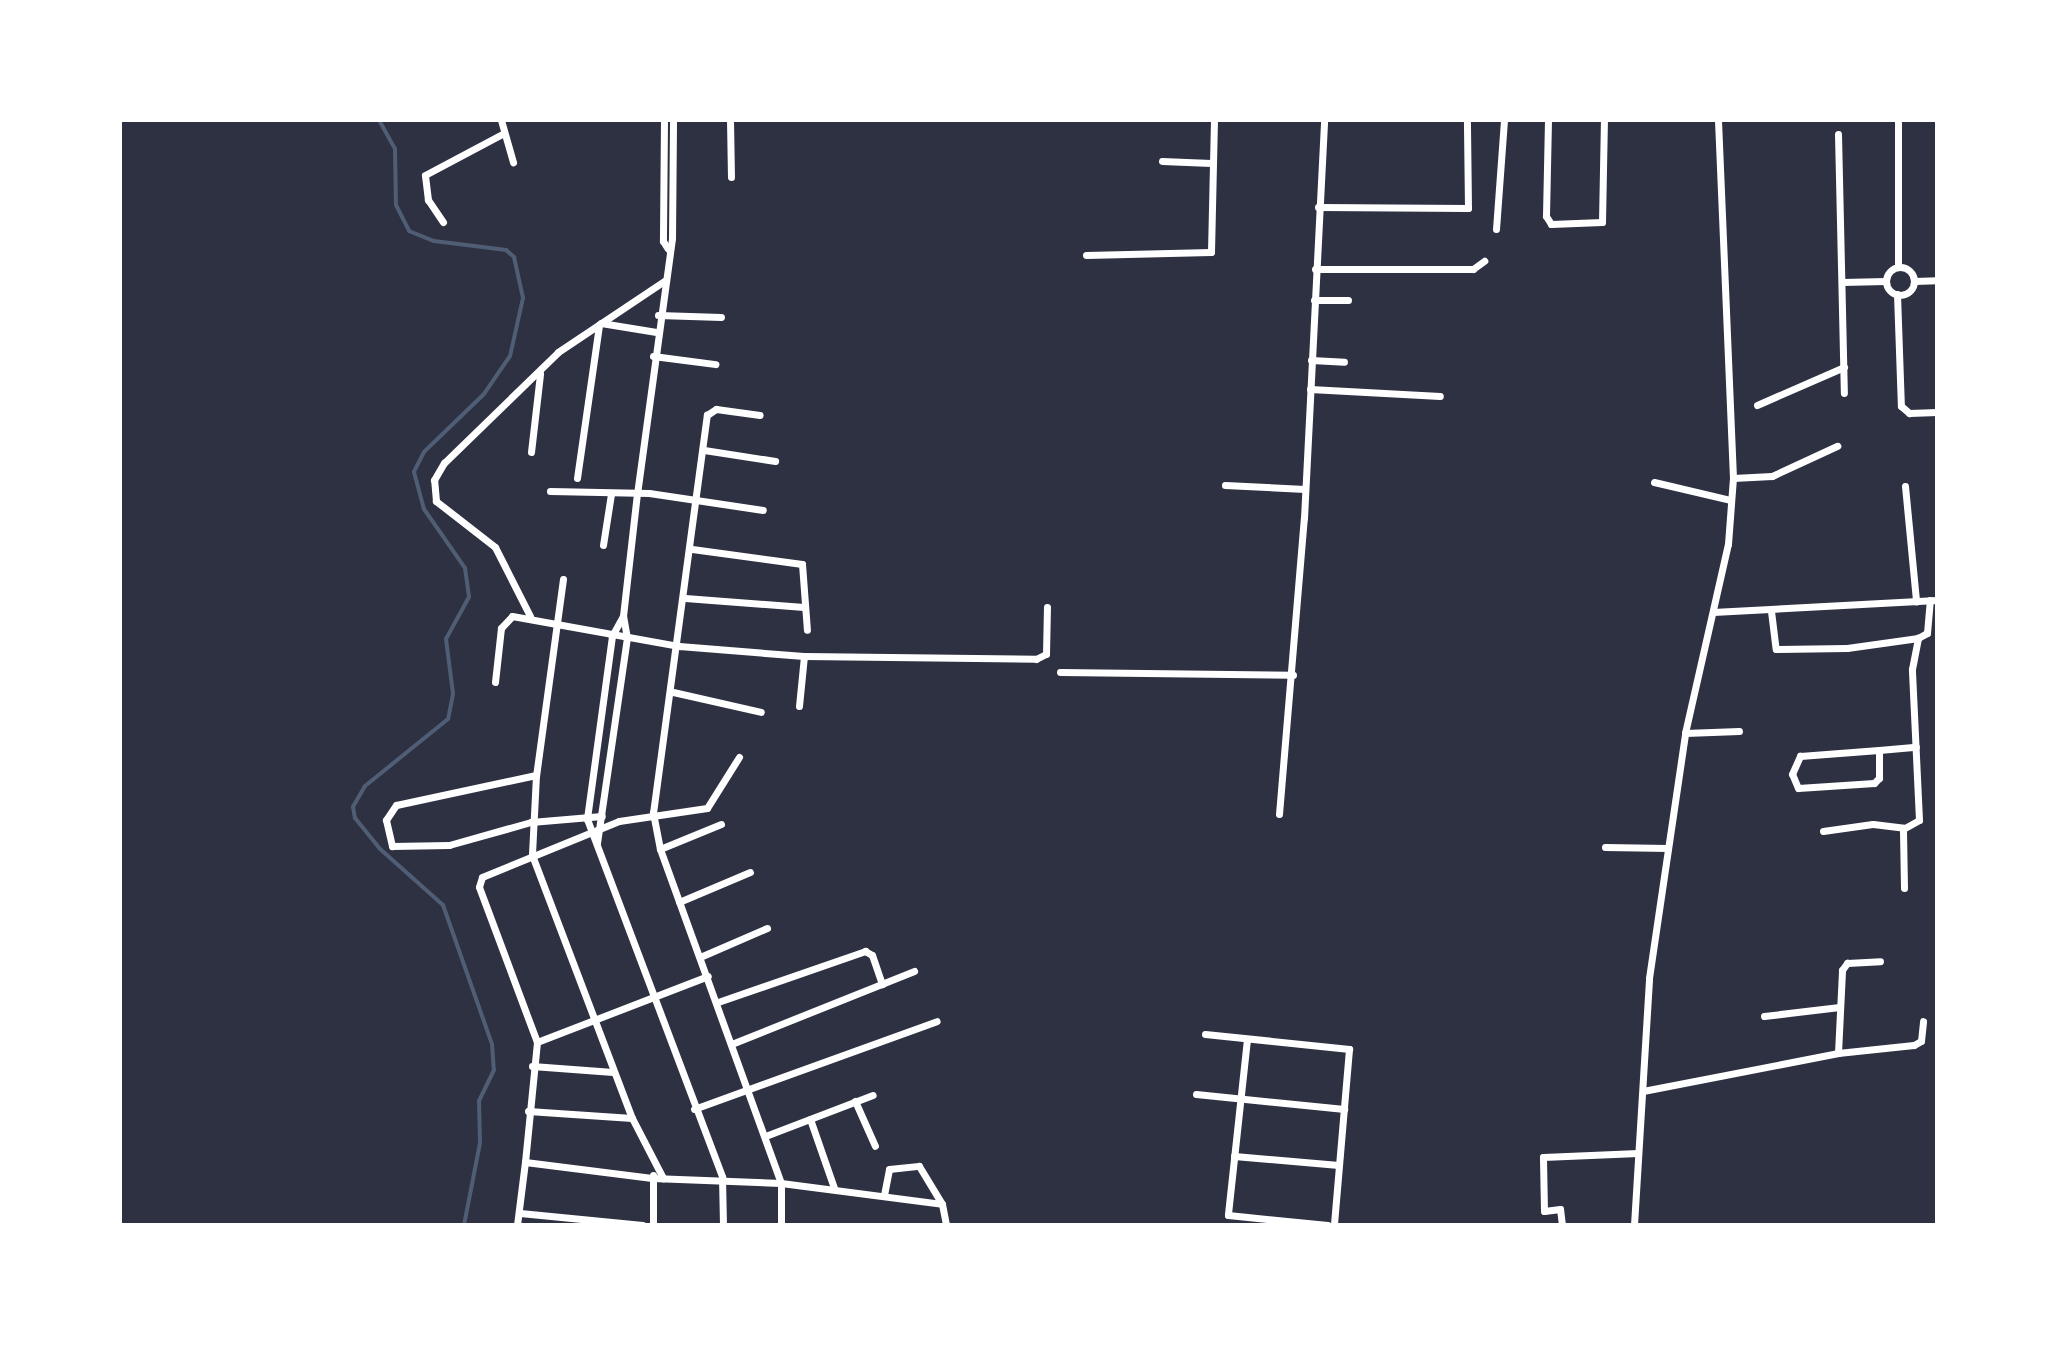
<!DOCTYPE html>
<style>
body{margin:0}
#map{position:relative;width:2057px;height:1345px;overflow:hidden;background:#2d3142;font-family:"Zilla Slab",serif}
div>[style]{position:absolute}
.stream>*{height:4px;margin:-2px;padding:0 2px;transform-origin:2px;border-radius:2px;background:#4f5d75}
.minor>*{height:7px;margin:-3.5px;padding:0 3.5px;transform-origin:3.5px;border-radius:3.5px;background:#fff}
.minor>.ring{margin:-3.5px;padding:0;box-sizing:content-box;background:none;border:7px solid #fff;border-radius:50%}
span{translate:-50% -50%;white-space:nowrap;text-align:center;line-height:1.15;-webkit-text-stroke:6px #fff;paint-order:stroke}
.frame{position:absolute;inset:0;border:122px solid #fff;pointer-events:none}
</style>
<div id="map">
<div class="stream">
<i style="left:379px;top:120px;width:33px;rotate:61deg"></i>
<i style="left:395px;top:149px;width:56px;rotate:89deg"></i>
<i style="left:396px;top:205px;width:29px;rotate:63deg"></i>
<i style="left:409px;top:231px;width:27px;rotate:22deg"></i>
<i style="left:434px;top:241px;width:73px;rotate:7.1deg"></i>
<i style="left:506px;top:250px;width:11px;rotate:41deg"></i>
<i style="left:514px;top:257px;width:42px;rotate:77.6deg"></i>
<i style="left:523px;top:298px;width:59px;rotate:102.6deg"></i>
<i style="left:510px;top:356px;width:46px;rotate:124.4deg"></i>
<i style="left:484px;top:394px;width:83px;rotate:136deg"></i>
<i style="left:424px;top:452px;width:22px;rotate:117deg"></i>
<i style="left:414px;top:472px;width:38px;rotate:75deg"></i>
<i style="left:424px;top:509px;width:72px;rotate:55.2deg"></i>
<i style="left:465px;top:568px;width:29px;rotate:82deg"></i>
<i style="left:469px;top:597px;width:48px;rotate:118.7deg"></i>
<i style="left:446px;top:639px;width:55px;rotate:82.7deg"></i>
<i style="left:453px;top:694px;width:25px;rotate:101deg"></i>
<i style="left:448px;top:719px;width:107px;rotate:141.1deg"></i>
<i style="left:365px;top:786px;width:24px;rotate:120deg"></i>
<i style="left:353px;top:807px;width:11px;rotate:80deg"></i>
<i style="left:355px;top:818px;width:38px;rotate:51deg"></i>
<i style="left:379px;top:848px;width:86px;rotate:41.7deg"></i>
<i style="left:443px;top:905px;width:147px;rotate:70.6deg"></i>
<i style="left:492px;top:1044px;width:26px;rotate:86deg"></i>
<i style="left:494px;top:1070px;width:34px;rotate:116deg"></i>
<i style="left:479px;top:1101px;width:42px;rotate:88.6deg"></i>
<i style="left:480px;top:1143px;width:84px;rotate:101deg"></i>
</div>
<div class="minor">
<i style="left:501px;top:120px;width:44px;rotate:74.1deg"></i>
<i style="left:664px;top:120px;width:121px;rotate:90.5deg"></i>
<i style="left:663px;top:241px;width:9px;rotate:58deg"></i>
<i style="left:730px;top:120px;width:57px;rotate:89deg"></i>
<i style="left:1548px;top:120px;width:96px;rotate:91.2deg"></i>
<i style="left:1546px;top:216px;width:9px;rotate:58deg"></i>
<i style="left:1551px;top:224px;width:51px;rotate:-2.2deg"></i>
<i style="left:1602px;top:222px;width:102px;rotate:-88.9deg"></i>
<i style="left:1838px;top:134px;width:259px;rotate:88.7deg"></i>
<i style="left:1162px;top:161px;width:49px;rotate:2.3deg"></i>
<i style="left:1318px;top:207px;width:150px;rotate:0.4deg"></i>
<i style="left:1468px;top:208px;width:88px;rotate:-90.7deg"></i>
<i style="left:443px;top:222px;width:27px;rotate:-124deg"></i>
<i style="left:428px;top:200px;width:25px;rotate:-97deg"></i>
<i style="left:425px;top:175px;width:89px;rotate:-28deg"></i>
<i style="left:1496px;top:229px;width:109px;rotate:-85.8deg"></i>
<i style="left:1086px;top:255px;width:125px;rotate:-1.4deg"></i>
<i style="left:1211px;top:252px;width:132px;rotate:-88.7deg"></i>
<i style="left:1898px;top:267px;width:147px;rotate:-90deg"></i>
<i class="ring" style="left:1886px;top:267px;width:21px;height:21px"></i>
<i style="left:1315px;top:269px;width:158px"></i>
<i style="left:1473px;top:269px;width:14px;rotate:-36deg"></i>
<i style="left:1914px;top:281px;width:23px;rotate:-2deg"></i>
<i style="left:1842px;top:282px;width:44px;rotate:-1.3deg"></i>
<i style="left:1897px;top:294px;width:112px;rotate:88deg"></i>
<i style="left:1901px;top:406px;width:11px;rotate:41deg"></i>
<i style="left:1909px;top:413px;width:28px;rotate:-2deg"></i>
<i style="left:1314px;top:300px;width:34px"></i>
<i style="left:658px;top:315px;width:63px;rotate:1.8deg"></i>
<i style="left:601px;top:323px;width:56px;rotate:9.3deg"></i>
<i style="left:653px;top:356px;width:63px;rotate:7.4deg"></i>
<i style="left:1311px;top:360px;width:33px;rotate:3deg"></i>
<i style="left:1310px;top:389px;width:130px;rotate:3.1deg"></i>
<i style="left:1757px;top:405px;width:95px;rotate:-23.6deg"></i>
<i style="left:704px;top:450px;width:72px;rotate:8.8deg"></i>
<i style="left:531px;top:452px;width:79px;rotate:-83.4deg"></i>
<i style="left:577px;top:478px;width:155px;rotate:-81.8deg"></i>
<i style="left:1733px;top:478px;width:39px;rotate:-3deg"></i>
<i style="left:1772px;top:476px;width:72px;rotate:-24.8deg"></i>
<i style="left:1654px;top:482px;width:78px;rotate:13.3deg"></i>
<i style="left:1225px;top:485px;width:80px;rotate:2.9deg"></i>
<i style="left:1905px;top:486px;width:116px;rotate:84.5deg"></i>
<i style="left:550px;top:491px;width:99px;rotate:1.2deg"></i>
<i style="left:649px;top:493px;width:115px;rotate:8.5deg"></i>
<i style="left:603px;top:545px;width:52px;rotate:-81.1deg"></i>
<i style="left:692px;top:549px;width:111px;rotate:7.8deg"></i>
<i style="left:802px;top:564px;width:66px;rotate:85.7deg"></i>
<i style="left:563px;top:579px;width:198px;rotate:97.8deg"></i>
<i style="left:536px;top:775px;width:80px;rotate:92.9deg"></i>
<i style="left:532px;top:855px;width:281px;rotate:69.2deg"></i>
<i style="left:632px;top:1118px;width:68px;rotate:62.7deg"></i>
<i style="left:685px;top:598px;width:119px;rotate:4.3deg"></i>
<i style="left:1771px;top:611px;width:38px;rotate:83deg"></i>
<i style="left:1776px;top:649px;width:71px;rotate:-0.8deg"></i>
<i style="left:1847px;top:648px;width:72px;rotate:-8deg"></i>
<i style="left:1918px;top:638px;width:10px;rotate:-29deg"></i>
<i style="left:1927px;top:633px;width:33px;rotate:-85deg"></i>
<i style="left:1713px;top:612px;width:224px;rotate:-3.1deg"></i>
<i style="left:530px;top:616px;width:77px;rotate:-116.9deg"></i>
<i style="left:495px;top:547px;width:75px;rotate:-142.1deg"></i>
<i style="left:436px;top:501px;width:21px;rotate:-95deg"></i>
<i style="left:434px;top:480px;width:20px;rotate:-60deg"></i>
<i style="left:444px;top:463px;width:159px;rotate:-44.2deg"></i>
<i style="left:558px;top:352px;width:128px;rotate:-33.8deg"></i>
<i style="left:623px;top:616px;width:23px;rotate:119deg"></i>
<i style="left:612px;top:636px;width:185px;rotate:97.8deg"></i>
<i style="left:587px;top:819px;width:383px;rotate:69.3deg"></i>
<i style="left:722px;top:1177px;width:48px;rotate:88.8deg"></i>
<i style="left:1060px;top:672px;width:233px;rotate:0.7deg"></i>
<i style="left:495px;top:682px;width:54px;rotate:-83.7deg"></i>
<i style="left:501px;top:628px;width:16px;rotate:-47deg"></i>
<i style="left:512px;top:616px;width:170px;rotate:10.2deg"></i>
<i style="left:679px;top:646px;width:125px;rotate:4.6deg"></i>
<i style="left:804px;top:656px;width:232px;rotate:0.7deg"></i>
<i style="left:1036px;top:659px;width:11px;rotate:-27deg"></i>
<i style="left:1046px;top:654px;width:47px;rotate:-88.8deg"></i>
<i style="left:673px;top:692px;width:90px;rotate:12.8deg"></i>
<i style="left:799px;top:706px;width:50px;rotate:-84.3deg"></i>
<i style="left:1685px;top:733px;width:54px;rotate:-2.1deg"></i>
<i style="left:1879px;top:750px;width:28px;rotate:90deg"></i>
<i style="left:1879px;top:778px;width:7px;rotate:135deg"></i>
<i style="left:1874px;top:783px;width:76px;rotate:176.2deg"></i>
<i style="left:1798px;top:788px;width:15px;rotate:-113deg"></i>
<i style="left:1792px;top:774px;width:20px;rotate:-66deg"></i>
<i style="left:1800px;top:756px;width:79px;rotate:-4.3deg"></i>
<i style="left:1879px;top:750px;width:37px;rotate:-5deg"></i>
<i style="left:739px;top:757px;width:60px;rotate:122.1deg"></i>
<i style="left:707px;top:808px;width:89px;rotate:171.6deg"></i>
<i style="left:619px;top:821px;width:148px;rotate:157.8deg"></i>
<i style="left:482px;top:877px;width:10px;rotate:107deg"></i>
<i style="left:479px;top:887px;width:165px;rotate:69.5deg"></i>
<i style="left:537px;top:1042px;width:121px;rotate:95.7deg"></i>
<i style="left:525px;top:1162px;width:128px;rotate:7.2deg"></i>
<i style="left:652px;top:1178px;width:129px;rotate:2.2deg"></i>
<i style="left:781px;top:1183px;width:42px;rotate:90deg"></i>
<i style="left:536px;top:775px;width:143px;rotate:167.9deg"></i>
<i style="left:396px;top:805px;width:18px;rotate:124deg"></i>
<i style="left:386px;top:820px;width:27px;rotate:77deg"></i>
<i style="left:392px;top:846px;width:57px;rotate:-1deg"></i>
<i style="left:449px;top:845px;width:85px;rotate:-15.7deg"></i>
<i style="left:531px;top:822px;width:71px;rotate:-4.8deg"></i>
<i style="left:1279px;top:814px;width:297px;rotate:-85.2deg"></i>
<i style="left:1304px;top:518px;width:399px;rotate:-87.1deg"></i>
<i style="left:721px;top:824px;width:66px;rotate:157.7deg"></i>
<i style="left:660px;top:849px;width:355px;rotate:70.1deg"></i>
<i style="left:781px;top:1183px;width:162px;rotate:7.4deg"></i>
<i style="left:942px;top:1204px;width:21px;rotate:79deg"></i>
<i style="left:1823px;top:831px;width:50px;rotate:-8deg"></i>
<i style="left:1873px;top:824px;width:31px;rotate:7deg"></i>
<i style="left:597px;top:843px;width:207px;rotate:-81.7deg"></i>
<i style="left:627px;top:638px;width:22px;rotate:-100deg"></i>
<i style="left:623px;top:616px;width:123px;rotate:-83.5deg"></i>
<i style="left:637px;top:494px;width:258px;rotate:-82.2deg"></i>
<i style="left:672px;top:238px;width:118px;rotate:-89.5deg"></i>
<i style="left:1605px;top:847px;width:63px;rotate:0.9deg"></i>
<i style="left:660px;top:849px;width:37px;rotate:-101deg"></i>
<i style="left:653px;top:813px;width:402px;rotate:-82.3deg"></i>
<i style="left:707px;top:415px;width:11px;rotate:-34deg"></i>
<i style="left:716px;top:409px;width:44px;rotate:7.8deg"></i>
<i style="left:1904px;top:888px;width:59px;rotate:-91deg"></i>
<i style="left:1903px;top:829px;width:18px;rotate:-29deg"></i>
<i style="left:1919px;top:820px;width:151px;rotate:-92.7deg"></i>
<i style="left:1912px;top:669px;width:32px;rotate:-79deg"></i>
<i style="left:679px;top:902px;width:77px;rotate:-22.9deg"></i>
<i style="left:700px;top:957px;width:73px;rotate:-23.4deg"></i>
<i style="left:718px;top:1002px;width:156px;rotate:-19.1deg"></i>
<i style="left:865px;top:951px;width:8px;rotate:30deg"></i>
<i style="left:872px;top:955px;width:31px;rotate:71deg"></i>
<i style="left:1764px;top:1016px;width:76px;rotate:-6.8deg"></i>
<i style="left:1205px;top:1034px;width:145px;rotate:5.9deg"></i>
<i style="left:1349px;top:1049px;width:177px;rotate:94.9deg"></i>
<i style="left:1247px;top:1039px;width:177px;rotate:96.2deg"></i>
<i style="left:1228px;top:1215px;width:100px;rotate:5.8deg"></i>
<i style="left:537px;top:1042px;width:183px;rotate:-21.1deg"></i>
<i style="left:734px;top:1043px;width:194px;rotate:-21.8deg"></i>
<i style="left:1838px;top:1053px;width:83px;rotate:-87.2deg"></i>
<i style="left:1842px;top:970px;width:9px;rotate:-54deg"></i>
<i style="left:1847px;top:963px;width:33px;rotate:-3deg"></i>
<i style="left:532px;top:1066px;width:81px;rotate:4.2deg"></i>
<i style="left:1643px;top:1091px;width:199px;rotate:-11deg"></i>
<i style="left:1838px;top:1053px;width:76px;rotate:-6deg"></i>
<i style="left:1914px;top:1045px;width:8px;rotate:-30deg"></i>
<i style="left:1921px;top:1041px;width:20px;rotate:-84deg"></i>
<i style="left:1196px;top:1094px;width:149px;rotate:5.8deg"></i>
<i style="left:855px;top:1101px;width:49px;rotate:66deg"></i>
<i style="left:694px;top:1109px;width:258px;rotate:-19.9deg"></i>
<i style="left:528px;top:1111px;width:104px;rotate:3.9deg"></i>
<i style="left:810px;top:1119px;width:73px;rotate:70.8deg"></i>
<i style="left:768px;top:1135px;width:112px;rotate:-20.9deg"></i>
<i style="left:1234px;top:1156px;width:105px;rotate:4.9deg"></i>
<i style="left:884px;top:1195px;width:26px;rotate:-79deg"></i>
<i style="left:889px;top:1169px;width:30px;rotate:-6deg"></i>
<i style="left:919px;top:1166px;width:44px;rotate:58.8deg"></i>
<i style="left:520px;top:1213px;width:123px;rotate:5.6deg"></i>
<i style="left:517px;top:1225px;width:64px;rotate:-82.8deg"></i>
<i style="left:653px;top:1225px;width:50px;rotate:-90deg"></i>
<i style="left:1562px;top:1225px;width:16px;rotate:-97deg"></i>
<i style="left:1560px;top:1209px;width:16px;rotate:173deg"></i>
<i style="left:1544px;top:1211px;width:54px;rotate:-91.1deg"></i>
<i style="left:1543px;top:1157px;width:95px;rotate:-2.4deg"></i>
<i style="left:1634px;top:1225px;width:247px;rotate:-86.5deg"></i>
<i style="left:1649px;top:978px;width:248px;rotate:-81.6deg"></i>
<i style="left:1685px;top:733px;width:194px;rotate:-77.2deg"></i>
<i style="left:1728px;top:544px;width:66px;rotate:-85.7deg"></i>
<i style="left:1733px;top:478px;width:358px;rotate:-92.4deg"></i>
</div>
<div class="frame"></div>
</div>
